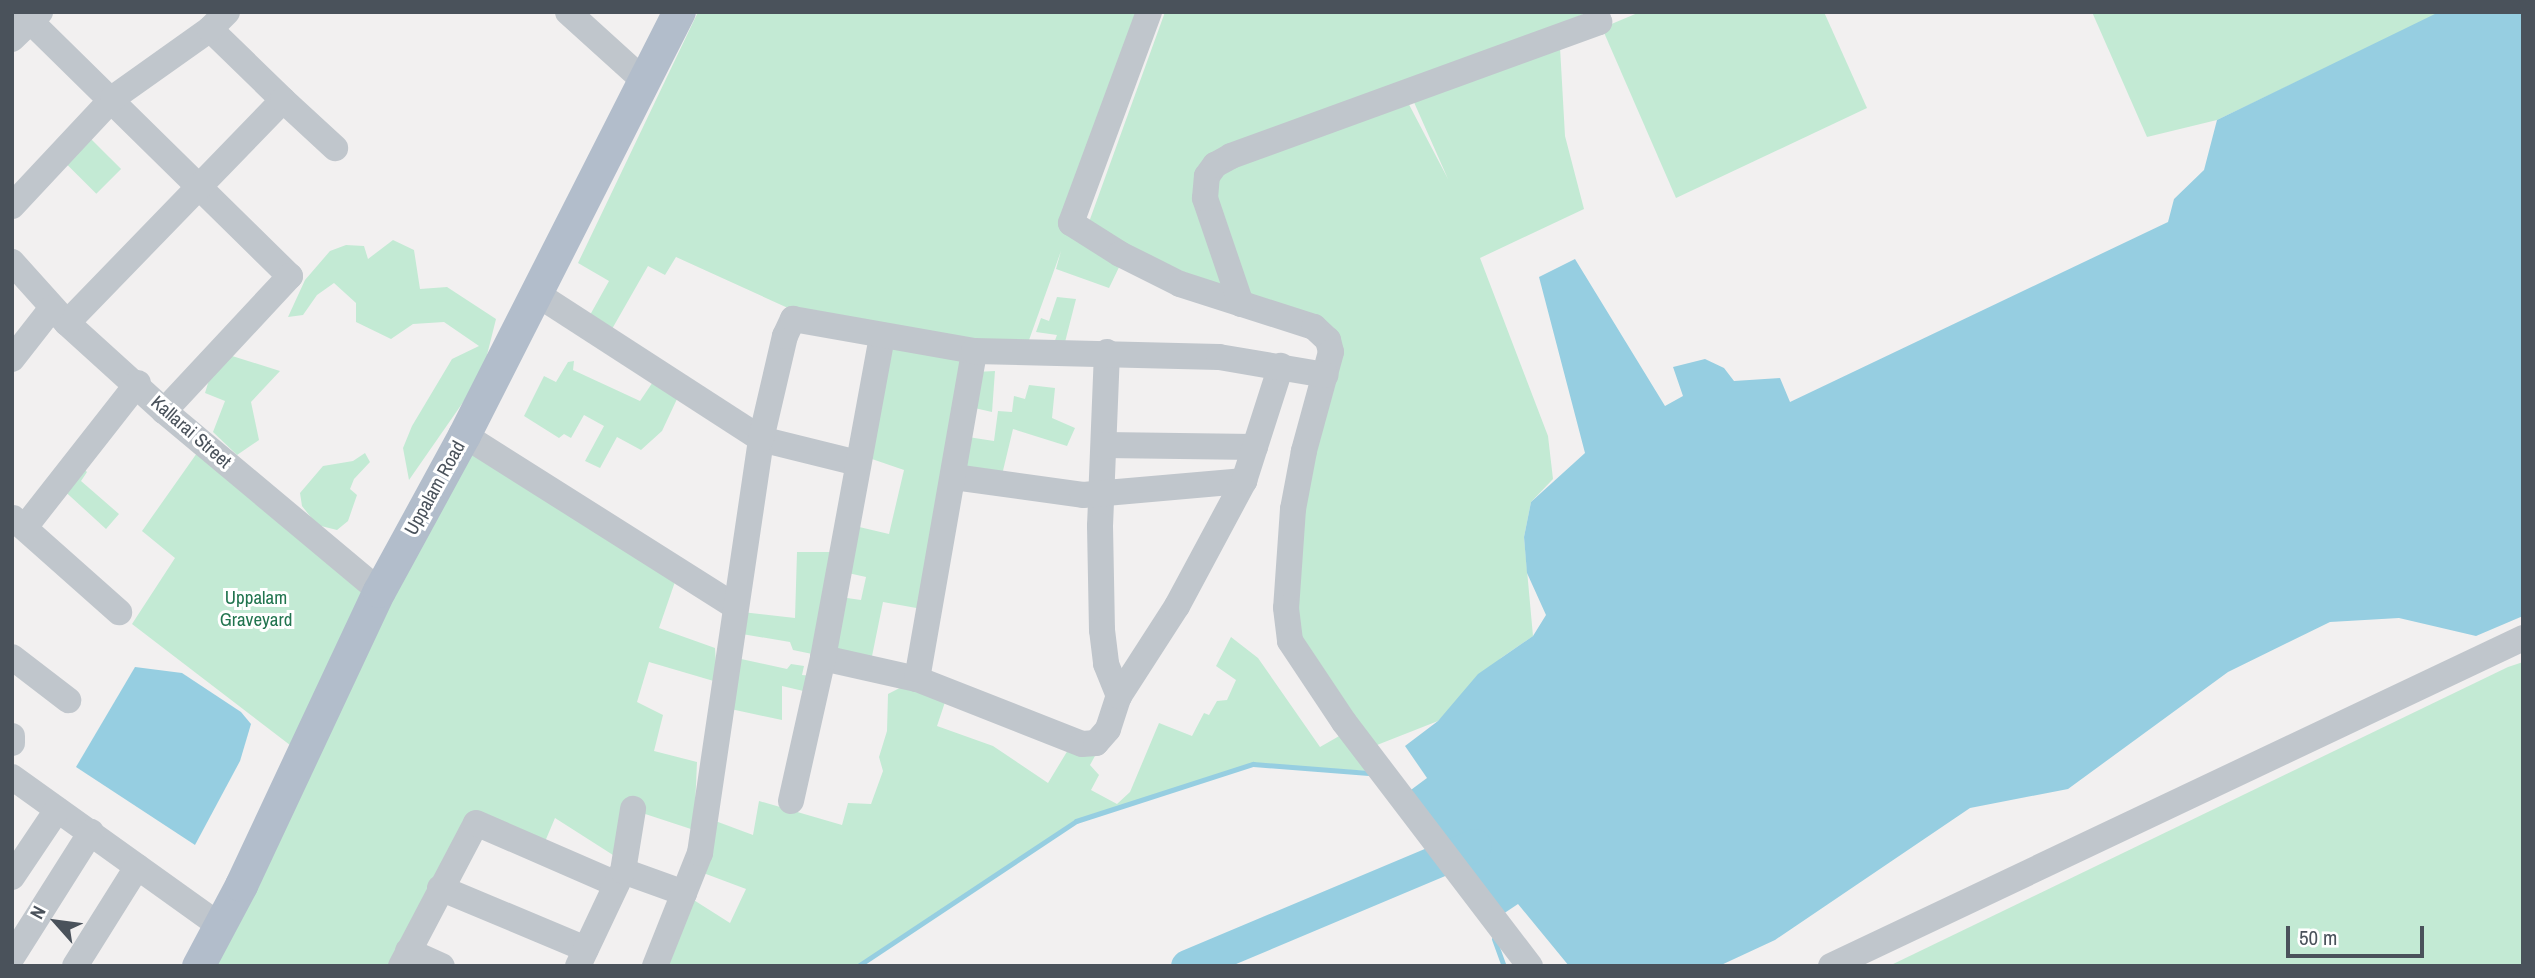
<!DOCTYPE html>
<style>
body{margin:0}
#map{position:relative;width:2535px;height:978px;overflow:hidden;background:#f2f0f0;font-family:"Archivo Narrow",sans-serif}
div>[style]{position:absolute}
.green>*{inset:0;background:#c3ead4;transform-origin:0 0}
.water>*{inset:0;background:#96cee1}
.stream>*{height:5px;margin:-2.5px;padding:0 2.5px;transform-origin:2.5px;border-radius:2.5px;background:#96cee1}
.river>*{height:33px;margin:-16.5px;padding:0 16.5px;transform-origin:16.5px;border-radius:16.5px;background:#96cee1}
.minor>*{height:26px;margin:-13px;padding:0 13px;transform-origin:13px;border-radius:13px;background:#c0c6cc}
.major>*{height:33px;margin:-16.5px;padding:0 16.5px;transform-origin:16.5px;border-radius:16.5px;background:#b2bdcb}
span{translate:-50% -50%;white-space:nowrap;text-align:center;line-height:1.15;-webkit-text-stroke:6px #fff;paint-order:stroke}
.street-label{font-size:19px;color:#4a525b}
.park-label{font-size:19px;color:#22744f}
.frame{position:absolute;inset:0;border:14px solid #4a525b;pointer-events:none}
.north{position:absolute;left:21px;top:887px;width:70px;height:70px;-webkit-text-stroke:5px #fff;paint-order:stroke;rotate:298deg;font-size:19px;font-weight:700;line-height:28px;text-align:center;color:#4a525b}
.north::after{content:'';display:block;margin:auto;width:24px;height:32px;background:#4a525b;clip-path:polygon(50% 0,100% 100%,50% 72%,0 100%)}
.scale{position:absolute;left:2286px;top:926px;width:138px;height:32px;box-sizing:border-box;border:4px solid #4a525b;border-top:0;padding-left:9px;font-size:21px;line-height:24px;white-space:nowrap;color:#4a525b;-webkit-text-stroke:5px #fff;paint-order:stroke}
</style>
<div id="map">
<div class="green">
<i style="clip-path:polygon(evenodd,698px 12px,1149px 12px,1071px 223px,1122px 261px,1109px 288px,1056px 269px,1061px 251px,1024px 354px,972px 350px,922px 609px,883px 602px,870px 666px,793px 650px,790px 642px,736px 633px,742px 612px,795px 618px,797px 552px,831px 552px,855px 526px,889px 534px,904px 470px,869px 458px,882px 337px,821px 323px,676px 257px,665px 275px,648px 266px,612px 329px,590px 315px,609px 281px,578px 263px,698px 12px,839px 571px,866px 577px,861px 600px,840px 597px,839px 571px)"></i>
<i style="clip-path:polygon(1165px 12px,1589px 12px,1209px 163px,1233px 293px,1119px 244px,1089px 222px)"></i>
<i style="clip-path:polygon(1640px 12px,1824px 12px,1867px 108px,1676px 198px,1602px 28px)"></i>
<i style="clip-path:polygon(2092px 12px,2442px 12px,2217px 120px,2147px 137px)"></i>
<i style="clip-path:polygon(1560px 47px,1565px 136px,1584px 209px,1480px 258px,1548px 436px,1553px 479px,1531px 502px,1524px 537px,1533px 636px,1501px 658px,1438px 721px,1377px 745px,1290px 641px,1293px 509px,1328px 340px,1241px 304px,1205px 198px,1215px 165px,1403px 93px,1448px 179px,1409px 91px)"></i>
<i style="left:85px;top:133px;width:51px;height:35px;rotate:45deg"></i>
<i style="clip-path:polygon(393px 240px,414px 250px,420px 289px,447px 287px,496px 319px,482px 375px,409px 480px,403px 448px,412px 426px,452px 359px,479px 346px,444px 322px,413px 324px,391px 339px,356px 322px,356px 303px,334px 283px,317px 295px,303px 315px,288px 317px,305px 280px,330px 251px,346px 245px,364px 246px,368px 259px)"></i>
<i style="clip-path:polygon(1057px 297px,1076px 299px,1063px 350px,1051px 351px,1057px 335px,1036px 332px,1041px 318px,1049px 321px)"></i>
<i style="clip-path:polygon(229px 355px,280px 371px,251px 402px,259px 440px,237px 455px,213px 432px,225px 401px,205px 393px,212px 370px)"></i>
<i style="clip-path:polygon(574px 361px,573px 370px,640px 401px,659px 373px,677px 399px,662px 431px,641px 450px,617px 437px,600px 468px,585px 461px,604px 426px,584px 415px,571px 438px,564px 434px,559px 438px,524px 416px,544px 376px,556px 382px,568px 362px)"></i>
<i style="clip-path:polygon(995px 371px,992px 412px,970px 407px,975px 372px)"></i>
<i style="clip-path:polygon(1029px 385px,1055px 388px,1052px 418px,1075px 428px,1067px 446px,1013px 429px,1001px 479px,954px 477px,968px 437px,994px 441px,998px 411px,1012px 412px,1014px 396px,1025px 399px)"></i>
<i style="clip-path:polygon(464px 435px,677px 576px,659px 628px,715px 648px,717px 682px,649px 662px,637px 702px,663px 715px,654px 751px,697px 762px,694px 830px,633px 810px,613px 855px,555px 818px,544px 844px,476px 823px,404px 966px,197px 966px,303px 755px,132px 624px,175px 558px,142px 531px,197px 453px,382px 594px)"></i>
<i style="clip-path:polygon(365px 453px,370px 462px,354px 479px,350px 489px,357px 495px,348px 521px,337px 530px,317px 525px,302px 506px,300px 493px,323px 466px,353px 461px)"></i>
<i style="clip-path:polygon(77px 463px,87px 472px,81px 481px,119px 514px,106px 529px,59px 486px)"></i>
<i style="clip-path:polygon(1231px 637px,1258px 658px,1320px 747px,1341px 735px,1367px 771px,1253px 764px,1076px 821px,858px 966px,660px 966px,689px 897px,730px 923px,746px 889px,698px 871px,710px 819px,753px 835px,759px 801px,842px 825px,848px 803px,871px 804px,883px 771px,879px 757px,887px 731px,888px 694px,917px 679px,946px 699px,937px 726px,993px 746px,1048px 783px,1068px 750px,1101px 745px,1090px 765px,1099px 775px,1091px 790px,1117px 804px,1130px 792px,1159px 723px,1192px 736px,1204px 713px,1209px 715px,1217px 701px,1227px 700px,1236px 680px,1216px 666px)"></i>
<i style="clip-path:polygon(732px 657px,787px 669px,791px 664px,804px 666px,802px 675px,814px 676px,812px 693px,782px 686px,782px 720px,726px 708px)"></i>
<i style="clip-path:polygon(2523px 662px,2523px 966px,1889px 966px,2508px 667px)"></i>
</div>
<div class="water">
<i style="clip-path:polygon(2439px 12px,2523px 12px,2523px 616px,2476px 636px,2399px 618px,2330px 622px,2228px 672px,2068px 789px,1970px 808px,1775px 940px,1719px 966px,1569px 966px,1518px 904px,1488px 924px,1396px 801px,1427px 778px,1405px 746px,1438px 721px,1478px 674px,1533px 636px,1546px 615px,1527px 573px,1524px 537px,1531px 502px,1585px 453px,1539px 277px,1575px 259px,1665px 406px,1683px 396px,1673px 367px,1705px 359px,1724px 368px,1734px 381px,1780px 378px,1790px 402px,2168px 222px,2174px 199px,2204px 170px,2217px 120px)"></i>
<i style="clip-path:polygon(135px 667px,182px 673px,241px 712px,251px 724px,240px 761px,195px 845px,76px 767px)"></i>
</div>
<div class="stream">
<i style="left:1494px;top:939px;width:29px;rotate:70deg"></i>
<i style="left:858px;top:966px;width:262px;rotate:-33.6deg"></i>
<i style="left:1076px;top:821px;width:186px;rotate:-17.9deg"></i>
<i style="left:1253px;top:764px;width:116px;rotate:4.4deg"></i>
</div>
<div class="river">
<i style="left:1187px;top:966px;width:312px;rotate:-22.8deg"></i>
</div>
<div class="minor">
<i style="left:21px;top:12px;width:377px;rotate:44.5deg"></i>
<i style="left:290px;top:276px;width:185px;rotate:133deg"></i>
<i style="left:568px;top:12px;width:103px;rotate:42.2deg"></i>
<i style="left:1149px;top:12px;width:225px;rotate:110.3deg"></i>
<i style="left:1071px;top:223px;width:58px;rotate:32.3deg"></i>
<i style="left:1120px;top:254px;width:67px;rotate:26.6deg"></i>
<i style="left:1180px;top:284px;width:141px;rotate:17.8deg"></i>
<i style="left:1314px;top:327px;width:19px;rotate:43deg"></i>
<i style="left:1328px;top:340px;width:12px;rotate:76deg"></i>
<i style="left:1331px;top:352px;width:103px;rotate:105.3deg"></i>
<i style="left:1304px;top:451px;width:59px;rotate:100.7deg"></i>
<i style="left:1293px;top:509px;width:99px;rotate:94deg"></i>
<i style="left:1286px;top:608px;width:33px;rotate:83deg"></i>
<i style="left:1290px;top:641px;width:97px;rotate:56.3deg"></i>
<i style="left:1344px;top:722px;width:307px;rotate:52.7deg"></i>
<i style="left:210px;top:29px;width:102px;rotate:44.2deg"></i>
<i style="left:12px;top:39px;width:39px;rotate:-44deg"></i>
<i style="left:12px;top:206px;width:148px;rotate:-46.9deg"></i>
<i style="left:113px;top:98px;width:119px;rotate:-35.4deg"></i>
<i style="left:210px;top:29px;width:24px;rotate:-45deg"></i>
<i style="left:12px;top:262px;width:82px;rotate:48deg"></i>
<i style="left:67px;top:323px;width:131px;rotate:42.2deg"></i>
<i style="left:164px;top:411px;width:280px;rotate:39.9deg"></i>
<i style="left:537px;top:294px;width:267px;rotate:32.9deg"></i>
<i style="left:761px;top:439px;width:99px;rotate:14deg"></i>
<i style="left:1241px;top:304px;width:112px;rotate:-108.8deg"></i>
<i style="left:1205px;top:198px;width:22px;rotate:-85deg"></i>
<i style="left:1207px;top:176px;width:14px;rotate:-54deg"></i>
<i style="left:1215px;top:165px;width:18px;rotate:-29deg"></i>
<i style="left:1231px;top:156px;width:392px;rotate:-20deg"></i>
<i style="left:1599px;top:22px;width:10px;rotate:-107deg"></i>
<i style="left:67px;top:323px;width:310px;rotate:-45.9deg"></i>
<i style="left:283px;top:100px;width:71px;rotate:42.7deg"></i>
<i style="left:1107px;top:352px;width:174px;rotate:92.3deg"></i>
<i style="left:1100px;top:526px;width:104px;rotate:88.9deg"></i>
<i style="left:1102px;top:630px;width:34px;rotate:83deg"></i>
<i style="left:1106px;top:664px;width:35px;rotate:68deg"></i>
<i style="left:12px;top:359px;width:65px;rotate:-51.9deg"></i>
<i style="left:464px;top:435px;width:320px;rotate:32.3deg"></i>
<i style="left:1104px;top:445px;width:151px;rotate:0.8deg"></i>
<i style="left:954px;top:477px;width:130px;rotate:7.9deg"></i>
<i style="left:1083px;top:495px;width:162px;rotate:-5deg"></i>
<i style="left:13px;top:518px;width:142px;rotate:41.6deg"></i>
<i style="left:25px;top:527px;width:183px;rotate:-51.9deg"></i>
<i style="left:12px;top:657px;width:71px;rotate:37.5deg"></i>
<i style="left:823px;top:658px;width:96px;rotate:12.6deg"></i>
<i style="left:917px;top:679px;width:177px;rotate:21.5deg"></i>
<i style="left:1082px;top:744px;width:14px;rotate:-4deg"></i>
<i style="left:1096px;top:743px;width:18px;rotate:-49deg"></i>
<i style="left:1108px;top:729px;width:35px;rotate:-72deg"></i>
<i style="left:1119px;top:696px;width:107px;rotate:-57.2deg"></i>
<i style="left:1177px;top:606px;width:142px;rotate:-61.8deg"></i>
<i style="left:1244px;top:481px;width:121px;rotate:-72.2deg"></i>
<i style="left:917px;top:679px;width:333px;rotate:-80.1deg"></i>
<i style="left:12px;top:736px;width:7px;rotate:90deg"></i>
<i style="left:12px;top:777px;width:254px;rotate:35.6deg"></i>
<i style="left:791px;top:801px;width:147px;rotate:-77.4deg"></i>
<i style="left:823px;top:658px;width:326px;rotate:-79.6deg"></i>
<i style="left:623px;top:871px;width:65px;rotate:19.8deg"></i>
<i style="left:12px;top:877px;width:81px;rotate:-56.1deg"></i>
<i style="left:440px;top:888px;width:158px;rotate:22.7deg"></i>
<i style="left:408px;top:951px;width:37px;rotate:24deg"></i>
<i style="left:12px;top:957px;width:148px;rotate:-57.7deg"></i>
<i style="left:75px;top:966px;width:117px;rotate:-57.9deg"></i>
<i style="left:401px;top:966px;width:161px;rotate:-62.3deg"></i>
<i style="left:476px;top:823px;width:153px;rotate:23.5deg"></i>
<i style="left:578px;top:966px;width:105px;rotate:-64.7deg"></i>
<i style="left:623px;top:871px;width:63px;rotate:-80.8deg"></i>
<i style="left:655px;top:966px;width:122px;rotate:-68.3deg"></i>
<i style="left:700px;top:853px;width:418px;rotate:-81.6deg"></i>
<i style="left:761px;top:439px;width:106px;rotate:-76.9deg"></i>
<i style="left:785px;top:336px;width:19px;rotate:-65deg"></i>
<i style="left:793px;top:319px;width:184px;rotate:10deg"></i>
<i style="left:974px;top:351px;width:245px;rotate:1.4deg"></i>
<i style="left:1219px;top:357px;width:108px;rotate:9.6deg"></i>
<i style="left:1831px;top:966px;width:766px;rotate:-25.36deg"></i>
</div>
<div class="major">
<i style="left:198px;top:966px;width:92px;rotate:-62deg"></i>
<i style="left:241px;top:885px;width:325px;rotate:-64.9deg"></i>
<i style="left:379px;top:591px;width:178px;rotate:-61.4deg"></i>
<i style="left:464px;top:435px;width:475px;rotate:-63.1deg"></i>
</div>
<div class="street-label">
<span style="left:191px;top:432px;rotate:41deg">Kallarai Street</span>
<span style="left:435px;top:488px;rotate:-61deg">Uppalam Road</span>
</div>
<div class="park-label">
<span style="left:256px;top:609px">Uppalam<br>Graveyard</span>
</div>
<div class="frame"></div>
<div class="north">N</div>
<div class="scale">50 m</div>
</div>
